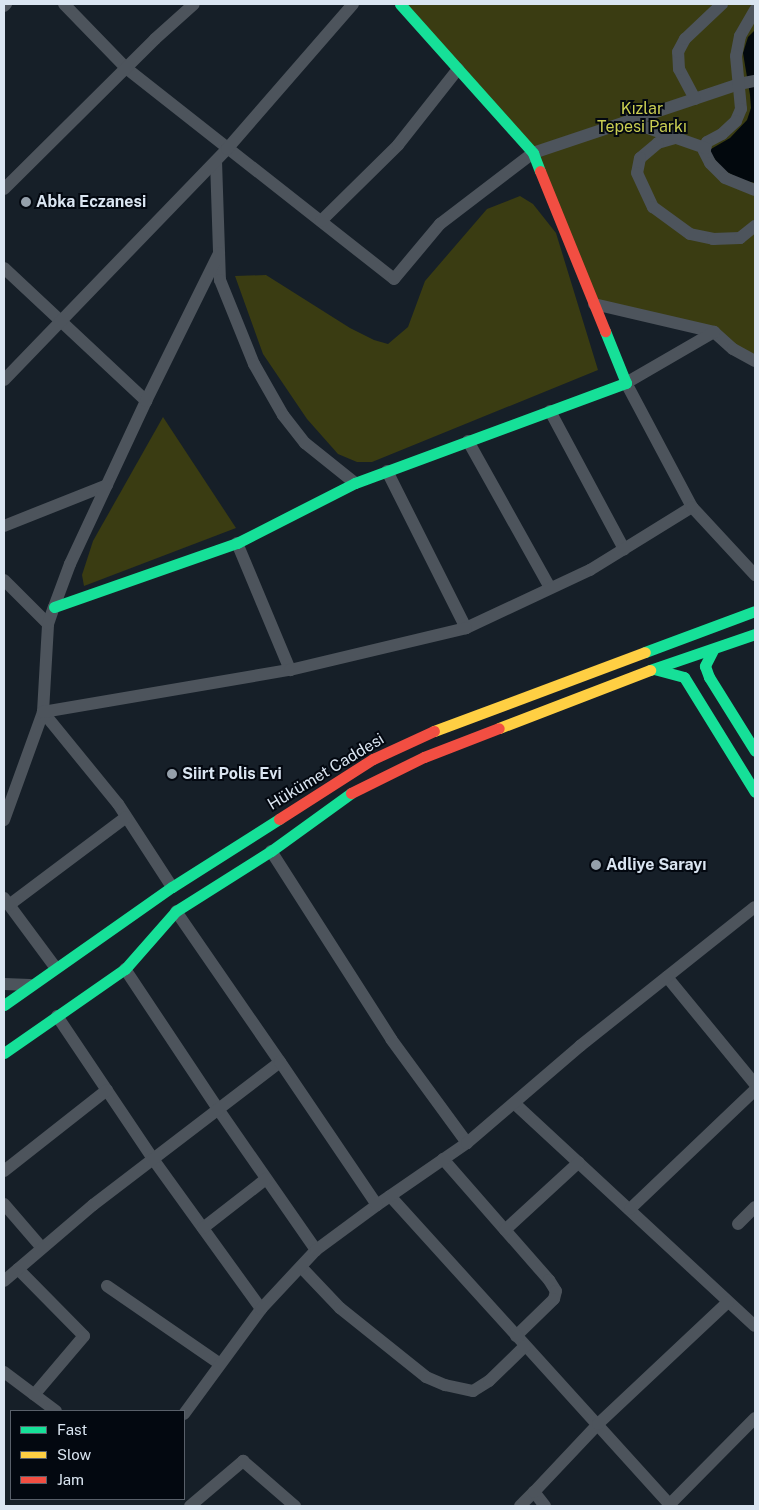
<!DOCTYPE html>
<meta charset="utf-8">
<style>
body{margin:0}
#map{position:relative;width:759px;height:1510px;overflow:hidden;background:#161f28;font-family:"Public Sans",sans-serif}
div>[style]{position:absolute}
.green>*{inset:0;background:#3a3c12}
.water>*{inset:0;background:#02080d}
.street>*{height:12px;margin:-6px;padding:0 6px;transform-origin:6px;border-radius:6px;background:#4d545c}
.fast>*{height:11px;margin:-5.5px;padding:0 5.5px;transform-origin:5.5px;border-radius:5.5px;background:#16e098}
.slow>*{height:11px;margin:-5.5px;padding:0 5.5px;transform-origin:5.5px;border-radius:5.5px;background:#ffcf43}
.jam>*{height:11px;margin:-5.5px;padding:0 5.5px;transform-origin:5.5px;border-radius:5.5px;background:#f24e42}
.dots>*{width:14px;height:14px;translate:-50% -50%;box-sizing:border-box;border:2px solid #030810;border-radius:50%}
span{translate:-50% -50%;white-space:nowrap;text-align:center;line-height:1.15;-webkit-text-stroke:4px #030810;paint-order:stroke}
.park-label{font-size:16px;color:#cace52}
.poi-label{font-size:16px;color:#dae5f1;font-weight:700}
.left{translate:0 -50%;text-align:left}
.street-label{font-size:16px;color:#dae5f1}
.frame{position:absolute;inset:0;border:5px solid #dae5f1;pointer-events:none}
.legend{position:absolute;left:10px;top:1410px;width:175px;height:90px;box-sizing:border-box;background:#030810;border:1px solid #59606a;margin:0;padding:6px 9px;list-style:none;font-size:15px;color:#dae5f1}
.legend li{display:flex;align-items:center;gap:10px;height:25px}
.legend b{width:25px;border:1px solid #59606a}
</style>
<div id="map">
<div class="green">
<i style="clip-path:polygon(400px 4px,755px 4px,755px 361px,714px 332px,594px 304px,533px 153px)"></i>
<i style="clip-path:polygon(520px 196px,533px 204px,556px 233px,598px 370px,372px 462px,357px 462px,338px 454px,307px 419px,263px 354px,235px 276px,266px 275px,350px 328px,374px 340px,388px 344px,408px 327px,425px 281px,487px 209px)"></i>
<i style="clip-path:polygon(163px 417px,236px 528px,84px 586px,82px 575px,93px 541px)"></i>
</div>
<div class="water">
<i style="clip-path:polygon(755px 30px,755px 183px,741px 180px,722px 169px,711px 154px,711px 149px,730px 138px,747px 120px,751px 108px,750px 95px,743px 53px,748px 37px)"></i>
</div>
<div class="street">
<i style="left:64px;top:4px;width:89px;rotate:45.9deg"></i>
<i style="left:126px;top:68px;width:341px;rotate:38.2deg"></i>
<i style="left:394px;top:279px;width:72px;rotate:-50.1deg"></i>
<i style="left:440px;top:224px;width:117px;rotate:-37.4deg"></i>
<i style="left:533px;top:153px;width:217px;rotate:-18.5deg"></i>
<i style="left:739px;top:84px;width:16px;rotate:-11deg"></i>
<i style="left:4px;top:6px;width:3px;rotate:-45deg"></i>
<i style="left:755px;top:10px;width:30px;rotate:120deg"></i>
<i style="left:740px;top:36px;width:20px;rotate:101deg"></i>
<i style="left:736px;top:56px;width:53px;rotate:84.6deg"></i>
<i style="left:741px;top:109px;width:13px;rotate:113deg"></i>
<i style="left:736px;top:121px;width:19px;rotate:137deg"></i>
<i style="left:722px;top:134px;width:17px;rotate:152deg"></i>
<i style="left:707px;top:142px;width:9px;rotate:108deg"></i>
<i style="left:704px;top:151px;width:13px;rotate:63deg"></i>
<i style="left:710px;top:163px;width:21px;rotate:45deg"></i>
<i style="left:725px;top:178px;width:32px;rotate:22deg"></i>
<i style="left:695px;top:99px;width:34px;rotate:-118deg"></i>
<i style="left:679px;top:69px;width:17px;rotate:-93deg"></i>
<i style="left:678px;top:52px;width:15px;rotate:-62deg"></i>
<i style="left:685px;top:39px;width:51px;rotate:-43.4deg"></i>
<i style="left:628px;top:121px;width:82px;rotate:19.3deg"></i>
<i style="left:675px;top:138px;width:18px;rotate:164deg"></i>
<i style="left:658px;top:143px;width:23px;rotate:140deg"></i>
<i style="left:640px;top:158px;width:15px;rotate:101deg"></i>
<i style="left:637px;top:173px;width:38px;rotate:65deg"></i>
<i style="left:653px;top:207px;width:46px;rotate:36.1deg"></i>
<i style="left:690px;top:234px;width:24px;rotate:12deg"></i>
<i style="left:713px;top:239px;width:27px;rotate:-2deg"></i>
<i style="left:740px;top:238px;width:19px;rotate:-39deg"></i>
<i style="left:216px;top:161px;width:119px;rotate:88.1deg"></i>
<i style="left:220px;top:280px;width:91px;rotate:68deg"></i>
<i style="left:254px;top:364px;width:59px;rotate:60.4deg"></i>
<i style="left:283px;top:415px;width:36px;rotate:52deg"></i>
<i style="left:305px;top:443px;width:64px;rotate:38.7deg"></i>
<i style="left:4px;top:189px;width:213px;rotate:-44.8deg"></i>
<i style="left:155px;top:39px;width:52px;rotate:-41.9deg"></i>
<i style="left:321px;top:221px;width:108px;rotate:-44.6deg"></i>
<i style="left:398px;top:145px;width:97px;rotate:-51.7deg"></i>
<i style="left:4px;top:268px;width:195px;rotate:43.1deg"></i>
<i style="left:594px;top:304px;width:123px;rotate:13.1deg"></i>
<i style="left:714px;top:332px;width:25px;rotate:42deg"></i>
<i style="left:733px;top:349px;width:25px;rotate:29deg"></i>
<i style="left:4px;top:380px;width:321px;rotate:-46deg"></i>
<i style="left:227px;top:149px;width:192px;rotate:-49deg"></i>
<i style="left:550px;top:411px;width:157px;rotate:61.8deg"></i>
<i style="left:468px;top:441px;width:168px;rotate:60.8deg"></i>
<i style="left:387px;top:471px;width:176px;rotate:63.3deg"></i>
<i style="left:466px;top:628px;width:137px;rotate:-25.1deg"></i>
<i style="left:590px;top:570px;width:120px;rotate:-31.7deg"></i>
<i style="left:692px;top:507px;width:140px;rotate:-118deg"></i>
<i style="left:626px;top:383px;width:102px;rotate:-30.1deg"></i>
<i style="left:692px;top:507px;width:93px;rotate:47.2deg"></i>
<i style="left:4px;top:526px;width:111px;rotate:-21.7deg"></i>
<i style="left:237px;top:543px;width:138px;rotate:67.3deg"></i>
<i style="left:4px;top:580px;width:62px;rotate:45deg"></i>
<i style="left:4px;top:820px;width:115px;rotate:-70.1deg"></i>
<i style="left:43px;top:712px;width:88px;rotate:-86.7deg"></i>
<i style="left:48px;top:624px;width:18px;rotate:-71deg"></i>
<i style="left:54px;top:607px;width:46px;rotate:-69.6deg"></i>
<i style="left:70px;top:564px;width:180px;rotate:-65deg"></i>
<i style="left:146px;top:401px;width:165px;rotate:-63.7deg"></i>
<i style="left:271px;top:851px;width:223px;rotate:57.4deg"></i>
<i style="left:391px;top:1039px;width:129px;rotate:53.8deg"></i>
<i style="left:172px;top:887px;width:99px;rotate:-123deg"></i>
<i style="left:118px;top:804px;width:119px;rotate:-129.2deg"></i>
<i style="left:43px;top:712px;width:251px;rotate:-9.7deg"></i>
<i style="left:290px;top:670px;width:181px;rotate:-13.4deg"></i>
<i style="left:4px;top:898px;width:86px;rotate:53.5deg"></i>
<i style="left:9px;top:905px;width:146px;rotate:-36.9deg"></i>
<i style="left:125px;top:969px;width:168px;rotate:56.4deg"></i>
<i style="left:218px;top:1109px;width:172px;rotate:55.2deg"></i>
<i style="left:667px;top:977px;width:139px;rotate:50.6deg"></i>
<i style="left:4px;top:984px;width:26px;rotate:2deg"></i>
<i style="left:57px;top:1016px;width:172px;rotate:56.1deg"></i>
<i style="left:153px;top:1159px;width:185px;rotate:54.2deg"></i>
<i style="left:514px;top:1103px;width:328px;rotate:42.8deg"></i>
<i style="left:443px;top:1159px;width:161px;rotate:48.8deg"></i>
<i style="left:549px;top:1280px;width:13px;rotate:58deg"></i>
<i style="left:556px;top:1291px;width:8px;rotate:104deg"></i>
<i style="left:554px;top:1299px;width:53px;rotate:135.8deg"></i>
<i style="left:4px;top:1171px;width:131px;rotate:-38.2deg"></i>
<i style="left:390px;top:1196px;width:418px;rotate:47.8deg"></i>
<i style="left:4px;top:1204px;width:58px;rotate:49.2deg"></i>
<i style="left:377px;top:1205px;width:109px;rotate:-34.6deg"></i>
<i style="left:467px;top:1143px;width:149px;rotate:-40.6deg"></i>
<i style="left:580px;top:1046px;width:223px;rotate:-38.5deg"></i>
<i style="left:630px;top:1209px;width:173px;rotate:-43.6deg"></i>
<i style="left:738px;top:1224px;width:24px;rotate:-45deg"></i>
<i style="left:203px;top:1228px;width:80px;rotate:-37.9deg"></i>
<i style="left:505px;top:1230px;width:100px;rotate:-42.6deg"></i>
<i style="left:301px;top:1267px;width:57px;rotate:46.4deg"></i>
<i style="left:340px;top:1308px;width:110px;rotate:38.7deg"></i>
<i style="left:426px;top:1377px;width:21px;rotate:23deg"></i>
<i style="left:445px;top:1385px;width:29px;rotate:12deg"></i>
<i style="left:473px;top:1391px;width:19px;rotate:-32deg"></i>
<i style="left:489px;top:1381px;width:50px;rotate:-44.2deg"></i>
<i style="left:18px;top:1269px;width:94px;rotate:45.4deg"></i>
<i style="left:84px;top:1336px;width:77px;rotate:130.3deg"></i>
<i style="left:4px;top:1281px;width:117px;rotate:-40.5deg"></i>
<i style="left:93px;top:1205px;width:235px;rotate:-37.4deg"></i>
<i style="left:280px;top:1062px;width:183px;rotate:-124.6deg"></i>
<i style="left:107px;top:1286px;width:137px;rotate:34.6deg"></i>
<i style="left:4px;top:1372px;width:65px;rotate:36.9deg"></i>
<i style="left:184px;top:1414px;width:130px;rotate:-53.7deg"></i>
<i style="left:261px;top:1309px;width:81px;rotate:-47deg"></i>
<i style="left:316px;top:1250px;width:76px;rotate:-36.4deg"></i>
<i style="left:377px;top:1205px;width:173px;rotate:-124.1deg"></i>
<i style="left:670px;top:1504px;width:121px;rotate:-45.3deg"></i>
<i style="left:190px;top:1506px;width:70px;rotate:-40.3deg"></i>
<i style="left:243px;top:1461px;width:69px;rotate:40.9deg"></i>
<i style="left:520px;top:1506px;width:20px;rotate:-45deg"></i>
<i style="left:545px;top:1506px;width:18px;rotate:-128deg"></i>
<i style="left:534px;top:1492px;width:93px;rotate:-46.7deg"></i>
<i style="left:598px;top:1424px;width:178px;rotate:-43.2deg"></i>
</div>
<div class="fast">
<i style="left:400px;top:4px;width:200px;rotate:48.2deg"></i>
<i style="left:533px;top:153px;width:19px;rotate:69deg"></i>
<i style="left:54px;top:607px;width:194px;rotate:-19.3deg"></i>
<i style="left:237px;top:543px;width:132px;rotate:-27deg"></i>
<i style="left:355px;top:483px;width:289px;rotate:-20.3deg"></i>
<i style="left:626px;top:383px;width:56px;rotate:-112deg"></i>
<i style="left:713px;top:650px;width:18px;rotate:117deg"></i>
<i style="left:705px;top:666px;width:12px;rotate:70deg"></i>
<i style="left:709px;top:677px;width:87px;rotate:58.1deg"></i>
<i style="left:645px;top:652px;width:117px;rotate:-20.4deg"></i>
<i style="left:654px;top:669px;width:31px;rotate:15deg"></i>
<i style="left:684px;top:677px;width:135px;rotate:58.3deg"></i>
<i style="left:650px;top:670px;width:111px;rotate:-18.9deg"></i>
<i style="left:4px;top:1005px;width:205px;rotate:-35.1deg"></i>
<i style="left:172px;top:887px;width:127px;rotate:-32.4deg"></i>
<i style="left:4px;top:1053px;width:147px;rotate:-34.8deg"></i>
<i style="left:125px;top:969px;width:77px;rotate:-48.7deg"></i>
<i style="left:176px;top:911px;width:112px;rotate:-32.3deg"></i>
<i style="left:271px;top:851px;width:99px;rotate:-35.9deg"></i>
</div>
<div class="slow">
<i style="left:499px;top:728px;width:162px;rotate:-21deg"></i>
<i style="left:434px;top:731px;width:225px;rotate:-20.5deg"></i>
</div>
<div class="jam">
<i style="left:540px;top:171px;width:173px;rotate:67.9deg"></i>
<i style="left:351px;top:793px;width:81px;rotate:-26.3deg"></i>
<i style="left:424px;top:757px;width:80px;rotate:-21.1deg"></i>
<i style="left:279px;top:819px;width:112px;rotate:-32.6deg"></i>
<i style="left:373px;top:759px;width:67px;rotate:-24.7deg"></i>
</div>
<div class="dots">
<i style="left:26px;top:202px;background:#95a0ab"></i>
<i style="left:172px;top:774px;background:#95a0ab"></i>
<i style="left:596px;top:865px;background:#95a0ab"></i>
</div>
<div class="park-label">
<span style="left:642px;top:118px">Kızlar<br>Tepesi Parkı</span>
</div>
<div class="poi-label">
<span class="left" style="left:36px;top:202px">Abka Eczanesi</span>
<span class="left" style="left:182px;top:774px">Siirt Polis Evi</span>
<span class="left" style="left:606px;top:865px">Adliye Sarayı</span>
</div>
<div class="street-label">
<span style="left:326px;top:772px;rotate:-31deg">Hükümet Caddesi</span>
</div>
<div class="frame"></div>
<ul class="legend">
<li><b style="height:6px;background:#16e098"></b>Fast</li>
<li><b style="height:6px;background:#ffcf43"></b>Slow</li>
<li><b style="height:6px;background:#f24e42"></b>Jam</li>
</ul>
</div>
